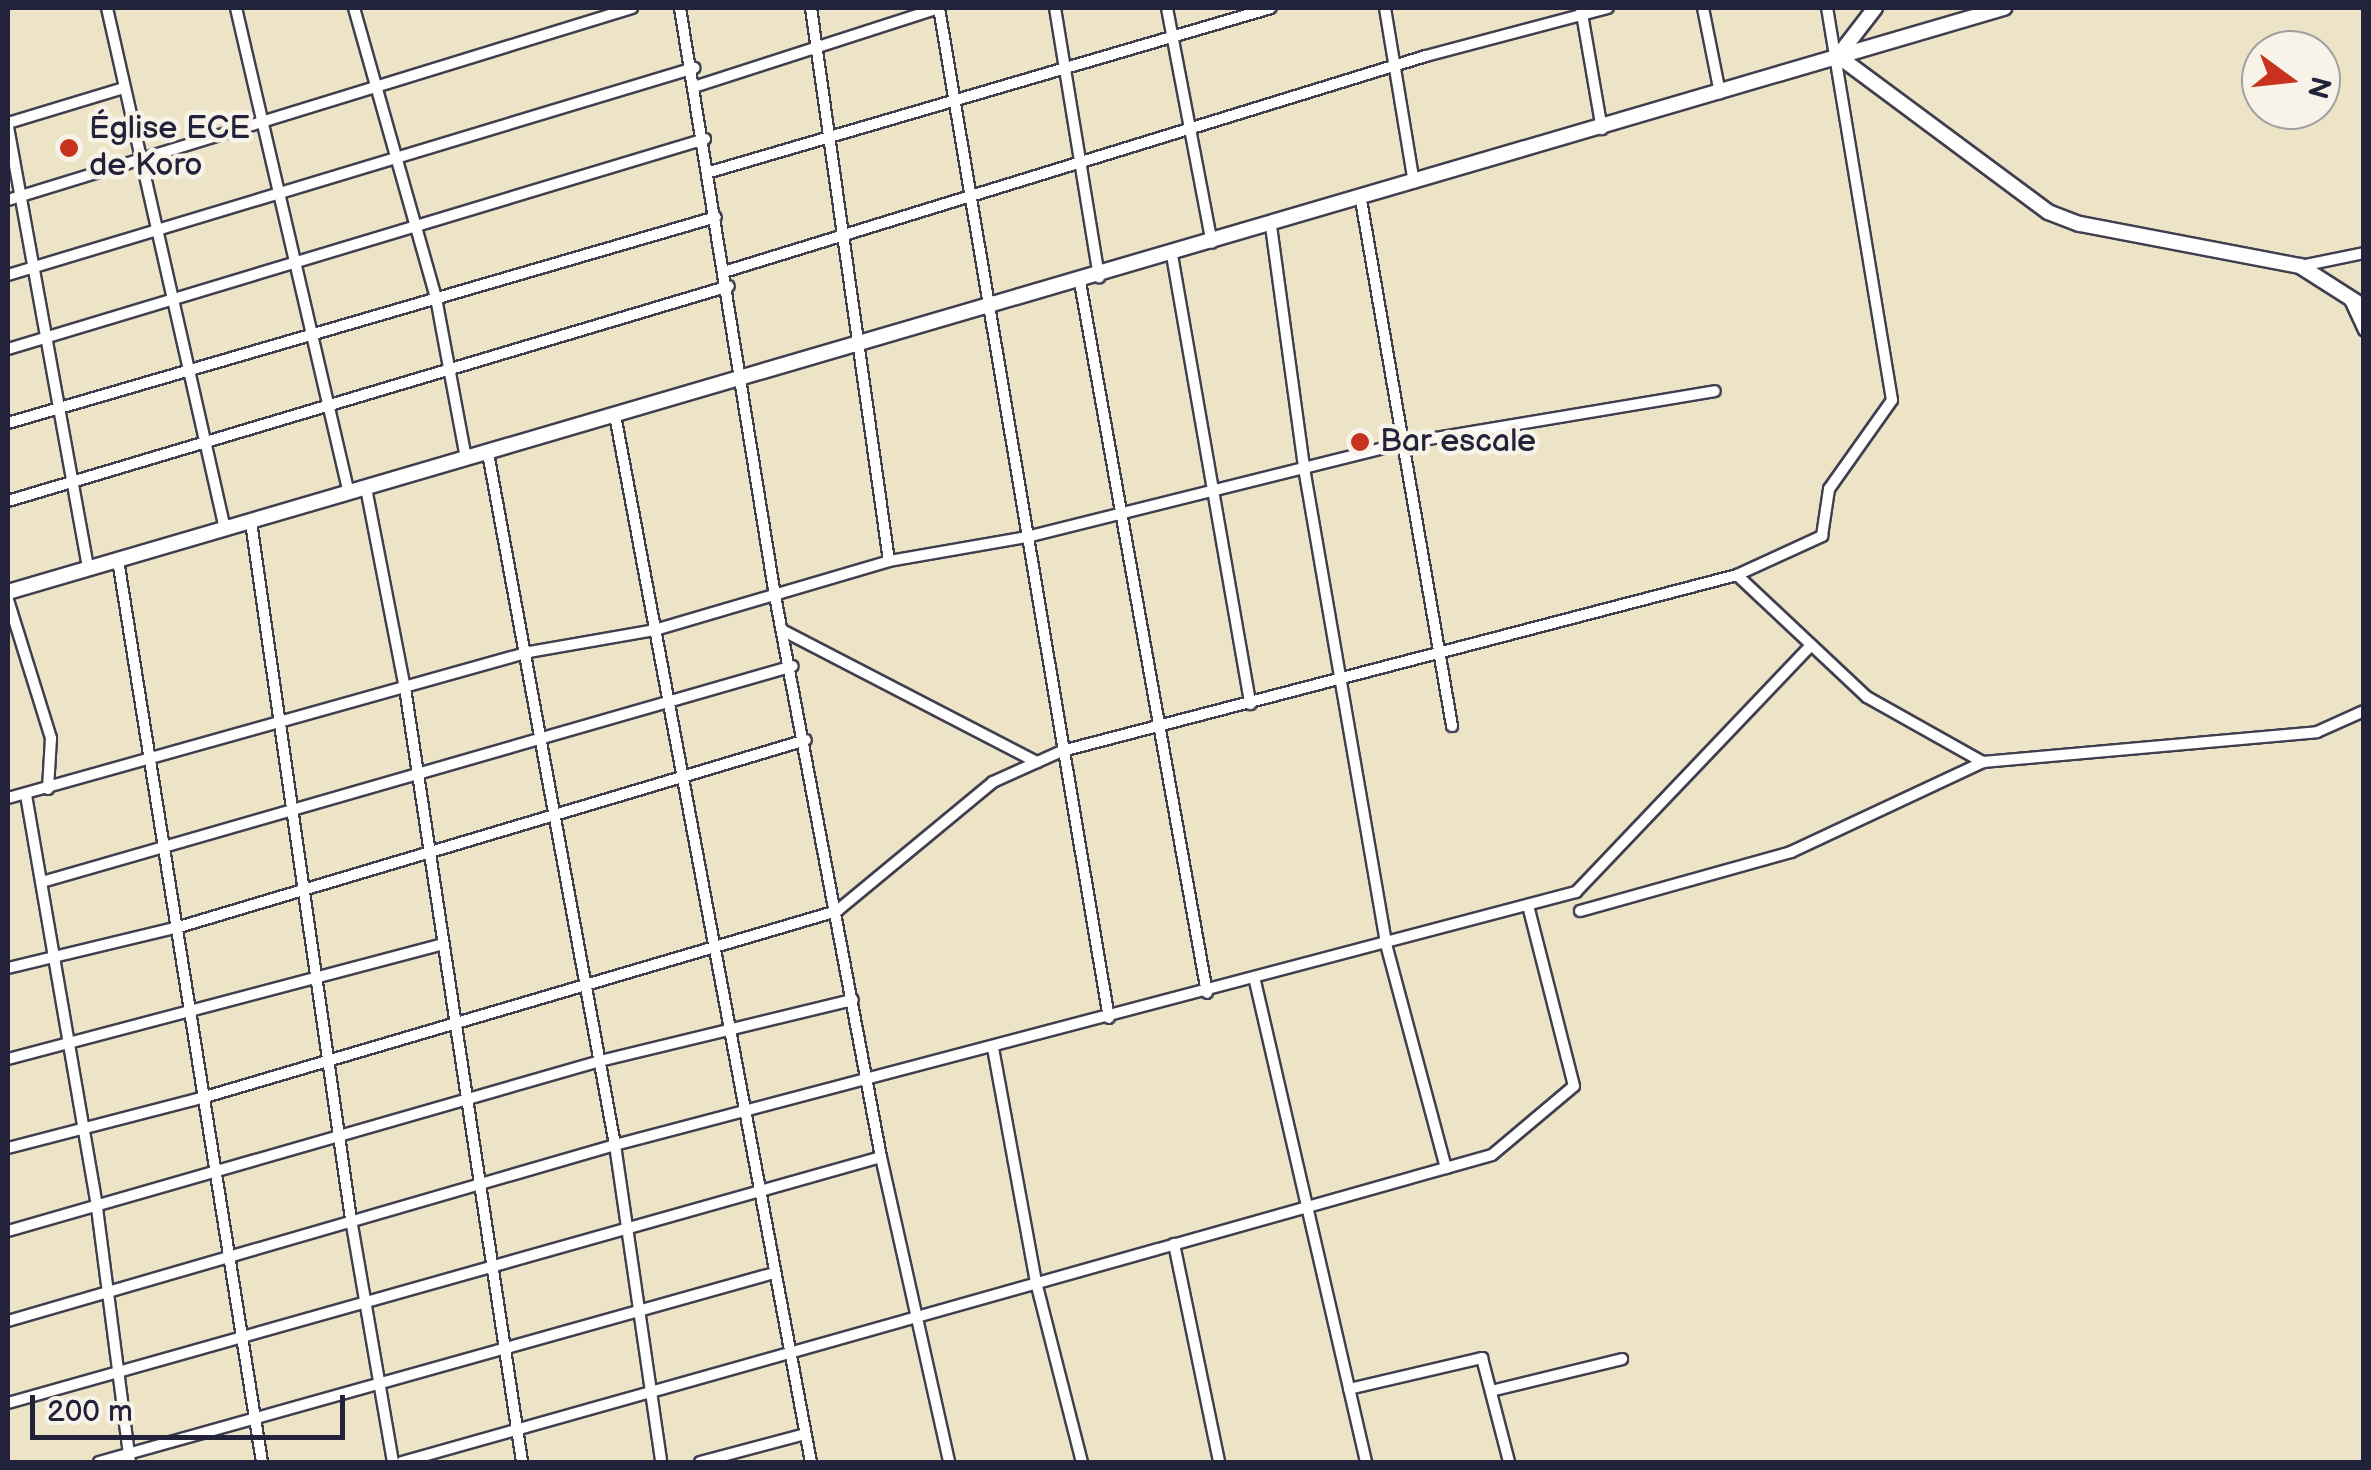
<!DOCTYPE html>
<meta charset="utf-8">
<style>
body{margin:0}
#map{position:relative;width:2371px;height:1470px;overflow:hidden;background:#ede4c7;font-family:"Balsamiq Sans",sans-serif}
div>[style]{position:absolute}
.roads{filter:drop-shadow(2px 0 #403f50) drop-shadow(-2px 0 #403f50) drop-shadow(0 2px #403f50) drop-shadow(0 -2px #403f50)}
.minor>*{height:10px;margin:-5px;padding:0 5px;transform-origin:5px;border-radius:5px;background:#fff}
.tertiary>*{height:14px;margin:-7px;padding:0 7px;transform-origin:7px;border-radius:7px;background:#fff}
.dots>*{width:28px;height:28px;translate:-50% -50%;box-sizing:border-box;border:5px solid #f7f3e8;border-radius:50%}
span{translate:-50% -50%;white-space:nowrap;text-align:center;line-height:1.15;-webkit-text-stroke:9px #f7f3e8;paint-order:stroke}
.poi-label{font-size:32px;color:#22223b}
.left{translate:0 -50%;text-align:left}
.frame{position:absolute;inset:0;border:10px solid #22223b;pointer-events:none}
.north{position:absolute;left:2241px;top:30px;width:100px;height:100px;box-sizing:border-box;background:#f7f3e8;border:2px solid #a29fa3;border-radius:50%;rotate:105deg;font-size:28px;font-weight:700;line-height:40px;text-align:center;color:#22223b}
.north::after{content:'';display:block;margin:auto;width:35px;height:45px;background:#c8321e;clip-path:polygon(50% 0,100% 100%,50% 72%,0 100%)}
.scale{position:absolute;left:30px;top:1395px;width:315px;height:45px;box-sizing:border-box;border:5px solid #22223b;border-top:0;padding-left:12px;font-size:30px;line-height:35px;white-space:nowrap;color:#22223b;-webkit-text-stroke:8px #f7f3e8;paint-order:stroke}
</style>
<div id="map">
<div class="roads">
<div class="minor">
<i style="left:107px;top:8px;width:534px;rotate:77.24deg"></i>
<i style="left:236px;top:8px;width:498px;rotate:76.9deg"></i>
<i style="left:354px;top:8px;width:301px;rotate:74.2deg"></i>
<i style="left:436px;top:298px;width:164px;rotate:79.4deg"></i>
<i style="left:680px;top:8px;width:596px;rotate:80.82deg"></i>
<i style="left:775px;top:596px;width:571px;rotate:79.3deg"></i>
<i style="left:811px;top:8px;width:558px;rotate:81.97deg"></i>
<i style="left:1055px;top:8px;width:273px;rotate:80.7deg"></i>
<i style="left:1167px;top:8px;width:239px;rotate:79.2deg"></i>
<i style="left:1385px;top:8px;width:177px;rotate:80.6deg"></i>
<i style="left:1581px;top:8px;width:123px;rotate:80.2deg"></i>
<i style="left:1703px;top:8px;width:87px;rotate:78.7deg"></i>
<i style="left:697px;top:86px;width:254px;rotate:-17.9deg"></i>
<i style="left:939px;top:8px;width:1024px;rotate:80.45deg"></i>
<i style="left:8px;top:123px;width:121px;rotate:-16.8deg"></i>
<i style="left:8px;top:127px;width:449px;rotate:79.7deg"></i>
<i style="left:710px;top:172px;width:584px;rotate:-16.3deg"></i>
<i style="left:8px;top:200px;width:653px;rotate:-17.1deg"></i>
<i style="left:1361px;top:200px;width:534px;rotate:80.18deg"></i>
<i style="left:1271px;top:226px;width:244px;rotate:82.2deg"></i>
<i style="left:1304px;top:468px;width:483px;rotate:80.2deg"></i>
<i style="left:1386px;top:944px;width:232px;rotate:75deg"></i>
<i style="left:1172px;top:255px;width:456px;rotate:80.1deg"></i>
<i style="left:2301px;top:266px;width:64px;rotate:-11.7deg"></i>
<i style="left:727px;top:271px;width:731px;rotate:-17.1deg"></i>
<i style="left:1426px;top:56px;width:188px;rotate:-14.8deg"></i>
<i style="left:8px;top:275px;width:717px;rotate:-16.79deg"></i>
<i style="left:1080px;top:282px;width:722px;rotate:79.87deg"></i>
<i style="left:2348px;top:296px;width:38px;rotate:65deg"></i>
<i style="left:8px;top:349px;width:728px;rotate:-16.77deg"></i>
<i style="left:615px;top:415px;width:1065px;rotate:79.4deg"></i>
<i style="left:8px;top:423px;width:737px;rotate:-16.22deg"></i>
<i style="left:488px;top:453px;width:704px;rotate:79.6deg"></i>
<i style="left:615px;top:1145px;width:320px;rotate:81.7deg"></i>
<i style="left:366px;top:488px;width:204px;rotate:79deg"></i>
<i style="left:405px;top:688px;width:783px;rotate:81.4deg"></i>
<i style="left:8px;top:501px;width:752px;rotate:-16.6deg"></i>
<i style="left:251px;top:522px;width:704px;rotate:81.84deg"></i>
<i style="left:351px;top:1219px;width:247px;rotate:80.2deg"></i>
<i style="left:118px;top:560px;width:913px;rotate:80.93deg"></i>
<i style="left:1737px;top:575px;width:178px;rotate:43.2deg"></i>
<i style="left:1867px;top:697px;width:133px;rotate:29.3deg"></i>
<i style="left:1983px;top:762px;width:335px;rotate:-5.1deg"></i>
<i style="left:2317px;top:732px;width:51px;rotate:-24.1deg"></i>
<i style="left:8px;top:600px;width:145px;rotate:72.7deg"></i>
<i style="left:51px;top:738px;width:51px;rotate:93.4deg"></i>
<i style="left:784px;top:631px;width:285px;rotate:27.4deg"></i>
<i style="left:26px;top:795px;width:419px;rotate:80.2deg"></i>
<i style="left:97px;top:1208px;width:256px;rotate:82.6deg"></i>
<i style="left:8px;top:798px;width:541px;rotate:-15.65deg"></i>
<i style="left:529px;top:652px;width:128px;rotate:-9.9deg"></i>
<i style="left:655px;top:630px;width:244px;rotate:-16.4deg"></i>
<i style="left:889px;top:561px;width:140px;rotate:-9.9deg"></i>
<i style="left:1027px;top:537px;width:383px;rotate:-14deg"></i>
<i style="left:1399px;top:444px;width:320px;rotate:-9.5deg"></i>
<i style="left:42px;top:882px;width:781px;rotate:-16.05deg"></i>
<i style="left:1580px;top:911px;width:219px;rotate:-15.6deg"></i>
<i style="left:1791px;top:852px;width:212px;rotate:-25.1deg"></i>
<i style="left:8px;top:968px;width:176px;rotate:-13.5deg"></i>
<i style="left:179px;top:927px;width:654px;rotate:-16.61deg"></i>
<i style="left:1255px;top:981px;width:494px;rotate:77deg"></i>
<i style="left:993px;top:1048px;width:238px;rotate:79.6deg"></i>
<i style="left:1036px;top:1282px;width:186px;rotate:75.7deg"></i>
<i style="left:8px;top:1059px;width:447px;rotate:-14.8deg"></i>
<i style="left:8px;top:1148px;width:203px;rotate:-14.5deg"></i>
<i style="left:205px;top:1097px;width:659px;rotate:-16.4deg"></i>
<i style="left:837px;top:911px;width:202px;rotate:-39.6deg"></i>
<i style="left:993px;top:782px;width:76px;rotate:-24.2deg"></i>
<i style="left:1062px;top:751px;width:698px;rotate:-14.61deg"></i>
<i style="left:1737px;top:575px;width:94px;rotate:-24.6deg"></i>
<i style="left:1822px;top:536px;width:48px;rotate:-81.5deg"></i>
<i style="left:1829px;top:489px;width:109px;rotate:-54.7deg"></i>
<i style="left:1892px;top:400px;width:397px;rotate:-99.4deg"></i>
<i style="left:8px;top:1231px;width:616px;rotate:-16.02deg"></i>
<i style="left:600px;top:1061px;width:260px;rotate:-13.6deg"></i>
<i style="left:1174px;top:1244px;width:223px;rotate:78.3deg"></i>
<i style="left:8px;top:1321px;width:632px;rotate:-16.17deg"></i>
<i style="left:615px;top:1145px;width:994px;rotate:-14.75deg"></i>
<i style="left:1576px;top:892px;width:341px;rotate:-46.4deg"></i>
<i style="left:1349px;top:1389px;width:137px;rotate:-13.1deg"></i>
<i style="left:1482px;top:1358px;width:107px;rotate:75.4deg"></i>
<i style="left:1491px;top:1391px;width:135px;rotate:-13.7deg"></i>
<i style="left:8px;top:1403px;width:907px;rotate:-15.74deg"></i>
<i style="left:881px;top:1157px;width:312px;rotate:77.4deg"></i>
<i style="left:99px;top:1462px;width:701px;rotate:-15.64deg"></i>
<i style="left:402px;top:1462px;width:1132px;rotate:-15.73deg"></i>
<i style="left:1492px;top:1155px;width:107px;rotate:-40.1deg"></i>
<i style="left:1574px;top:1086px;width:187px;rotate:-104.3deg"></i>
<i style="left:700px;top:1462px;width:109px;rotate:-14.9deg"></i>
</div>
<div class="tertiary">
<i style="left:1838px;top:56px;width:262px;rotate:36.6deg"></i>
<i style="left:2048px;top:212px;width:34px;rotate:21deg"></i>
<i style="left:2080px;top:224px;width:224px;rotate:10.8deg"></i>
<i style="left:2300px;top:266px;width:76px;rotate:32.6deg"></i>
<i style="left:1838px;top:56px;width:61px;rotate:-52.4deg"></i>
<i style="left:8px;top:592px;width:2080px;rotate:-16.31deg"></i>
</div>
</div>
<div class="dots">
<i style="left:69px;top:148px;background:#c8321e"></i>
<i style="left:1360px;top:442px;background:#c8321e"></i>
</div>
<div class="poi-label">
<span class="left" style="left:89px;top:148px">Église ECE<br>de Koro</span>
<span class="left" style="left:1380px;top:442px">Bar escale</span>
</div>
<div class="frame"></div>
<div class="north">N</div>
<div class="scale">200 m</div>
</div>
